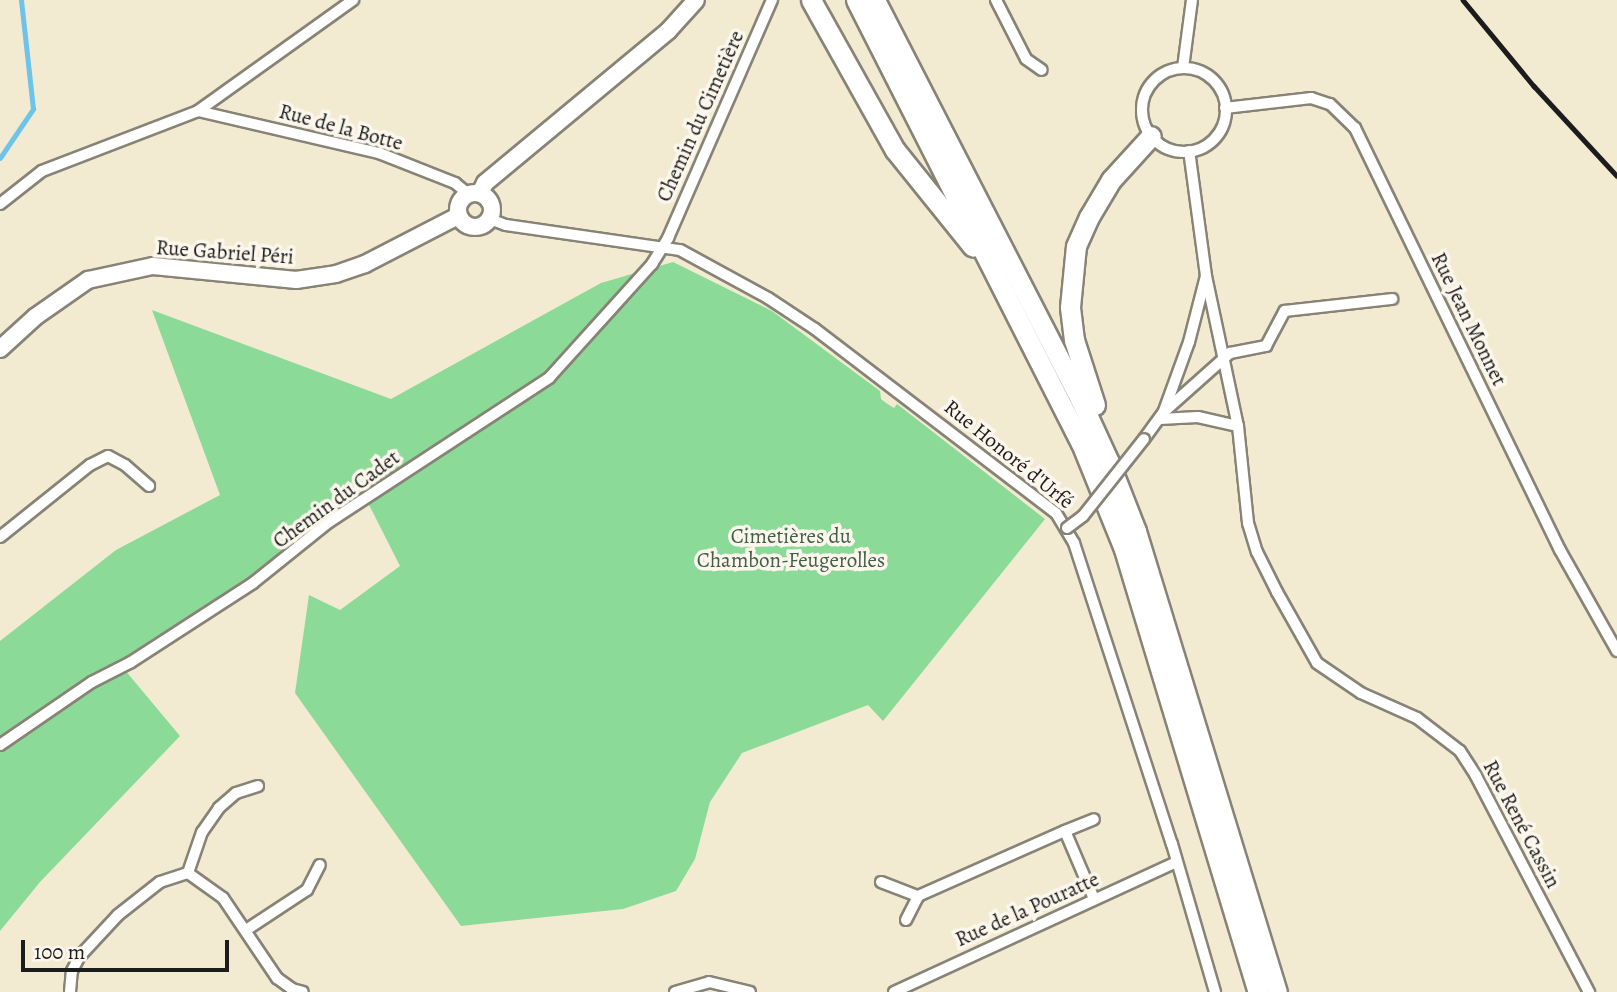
<!DOCTYPE html>
<meta charset="utf-8">
<style>
body{margin:0}
#map{position:relative;width:1617px;height:992px;overflow:hidden;background:#f2ead1;font-family:Alegreya,serif}
div>[style]{position:absolute}
.green>*{inset:0;background:#8bda98}
.stream>*{height:4.5px;margin:-2.25px;padding:0 2.25px;transform-origin:2.25px;border-radius:2.25px;background:#6dc3ea}
.roads{filter:drop-shadow(2px 0 #878376) drop-shadow(-2px 0 #878376) drop-shadow(0 2px #878376) drop-shadow(0 -2px #878376)}
.minor>*{height:10px;margin:-5px;padding:0 5px;transform-origin:5px;border-radius:5px;background:#fff}
.minor>.ring{margin:-5px;padding:0;box-sizing:content-box;background:none;border:10px solid #fff;border-radius:50%}
.secondary>*{height:16px;margin:-8px;padding:0 8px;transform-origin:8px;border-radius:8px;background:#fff}
.secondary>.ring{margin:-8px;padding:0;box-sizing:content-box;background:none;border:16px solid #fff;border-radius:50%}
.trunk>*{height:19px;margin:-9.5px;padding:0 9.5px;transform-origin:9.5px;border-radius:9.5px;background:#fff}
.rail>*{height:4.5px;margin:-2.25px;padding:0 2.25px;transform-origin:2.25px;border-radius:2.25px;background:#1c1c1c}
.bridges{filter:drop-shadow(2px 0 #878376) drop-shadow(-2px 0 #878376) drop-shadow(0 2px #878376) drop-shadow(0 -2px #878376)}
.minor-bridge>*{height:10px;margin:-5px;padding:0 5px;transform-origin:5px;border-radius:5px;background:#fff}
span{translate:-50% -50%;white-space:nowrap;text-align:center;line-height:1.15;-webkit-text-stroke:7px #fbf7ec;paint-order:stroke}
.street-label{font-size:21px;color:#1c1c1c}
.park-label{font-size:21px;color:#435e47}
.scale{position:absolute;left:21px;top:940px;width:208px;height:32px;box-sizing:border-box;border:4px solid #1c1c1c;border-top:0;padding-left:9px;font-size:21px;line-height:24px;white-space:nowrap;color:#1c1c1c;-webkit-text-stroke:5px #fbf7ec;paint-order:stroke}
</style>
<div id="map">
<div class="green">
<i style="clip-path:polygon(673px 262px,772px 311px,880px 391px,881px 399px,886px 403px,894px 408px,897px 404px,1045px 519px,883px 721px,868px 705px,742px 753px,710px 802px,695px 859px,676px 891px,623px 909px,461px 926px,295px 693px,309px 595px,340px 610px,400px 566px,361px 489px,264px 570px,119px 663px,180px 736px,40px 882px,0 931px,0 641px,116px 550px,220px 495px,152px 310px,391px 399px,601px 283px)"></i>
</div>
<div class="stream">
<i style="left:0;top:158px;width:59px;rotate:-56deg"></i>
<i style="left:33px;top:109px;width:110px;rotate:-96.3deg"></i>
</div>
<div class="roads">
<div class="minor">
<i style="left:996px;top:0;width:66px;rotate:63deg"></i>
<i style="left:1026px;top:59px;width:19px;rotate:35deg"></i>
<i style="left:1183px;top:68px;width:69px;rotate:-82.5deg"></i>
<i class="ring" style="left:1142px;top:68px;width:74px;height:74px"></i>
<i style="left:1225px;top:108px;width:87px;rotate:-6.6deg"></i>
<i style="left:1311px;top:98px;width:20px;rotate:18deg"></i>
<i style="left:1330px;top:104px;width:35px;rotate:44deg"></i>
<i style="left:1355px;top:128px;width:469px;rotate:64.1deg"></i>
<i style="left:1560px;top:550px;width:116px;rotate:60.6deg"></i>
<i style="left:198px;top:111px;width:186px;rotate:13.1deg"></i>
<i style="left:379px;top:153px;width:82px;rotate:21.5deg"></i>
<i style="left:455px;top:183px;width:17px;rotate:40deg"></i>
<i style="left:0;top:204px;width:53px;rotate:-38.2deg"></i>
<i style="left:42px;top:171px;width:167px;rotate:-21deg"></i>
<i style="left:198px;top:111px;width:191px;rotate:-35.6deg"></i>
<i style="left:490px;top:219px;width:17px;rotate:21deg"></i>
<i style="left:506px;top:225px;width:176px;rotate:8.2deg"></i>
<i style="left:680px;top:250px;width:100px;rotate:28.6deg"></i>
<i style="left:768px;top:298px;width:56px;rotate:33.4deg"></i>
<i style="left:815px;top:329px;width:303px;rotate:37.4deg"></i>
<i style="left:1056px;top:513px;width:35px;rotate:59deg"></i>
<i style="left:1074px;top:543px;width:317px;rotate:72deg"></i>
<i style="left:1172px;top:844px;width:154px;rotate:73.8deg"></i>
<i style="left:1206px;top:276px;width:153px;rotate:78deg"></i>
<i style="left:1238px;top:426px;width:98px;rotate:84.1deg"></i>
<i style="left:1248px;top:523px;width:30px;rotate:73deg"></i>
<i style="left:1257px;top:552px;width:45px;rotate:63.4deg"></i>
<i style="left:1277px;top:592px;width:81px;rotate:60.6deg"></i>
<i style="left:1317px;top:663px;width:53px;rotate:34.3deg"></i>
<i style="left:1361px;top:693px;width:61px;rotate:24.1deg"></i>
<i style="left:1417px;top:718px;width:54px;rotate:37.5deg"></i>
<i style="left:1460px;top:751px;width:30px;rotate:57deg"></i>
<i style="left:1476px;top:776px;width:244px;rotate:62.4deg"></i>
<i style="left:1166px;top:410px;width:86px;rotate:-41.7deg"></i>
<i style="left:1230px;top:353px;width:37px;rotate:-11deg"></i>
<i style="left:1266px;top:346px;width:40px;rotate:-62deg"></i>
<i style="left:1285px;top:311px;width:108px;rotate:-6.4deg"></i>
<i style="left:1160px;top:419px;width:38px;rotate:-3deg"></i>
<i style="left:1198px;top:417px;width:41px;rotate:12.7deg"></i>
<i style="left:1144px;top:439px;width:34px;rotate:-54deg"></i>
<i style="left:1164px;top:411px;width:73px;rotate:-70.1deg"></i>
<i style="left:1189px;top:342px;width:68px;rotate:-75.6deg"></i>
<i style="left:1206px;top:276px;width:126px;rotate:-97.7deg"></i>
<i style="left:0;top:537px;width:115px;rotate:-38.7deg"></i>
<i style="left:90px;top:465px;width:20px;rotate:-27deg"></i>
<i style="left:108px;top:456px;width:19px;rotate:28deg"></i>
<i style="left:125px;top:465px;width:32px;rotate:41deg"></i>
<i style="left:0;top:745px;width:112px;rotate:-34.4deg"></i>
<i style="left:92px;top:682px;width:44px;rotate:-27.1deg"></i>
<i style="left:131px;top:662px;width:145px;rotate:-32.9deg"></i>
<i style="left:253px;top:583px;width:97px;rotate:-38.8deg"></i>
<i style="left:329px;top:522px;width:263px;rotate:-33.2deg"></i>
<i style="left:549px;top:378px;width:154px;rotate:-47.9deg"></i>
<i style="left:652px;top:264px;width:31px;rotate:-58deg"></i>
<i style="left:668px;top:238px;width:260px;rotate:-66.4deg"></i>
<i style="left:258px;top:786px;width:23px;rotate:162deg"></i>
<i style="left:236px;top:793px;width:23px;rotate:139deg"></i>
<i style="left:219px;top:808px;width:29px;rotate:125deg"></i>
<i style="left:202px;top:832px;width:43px;rotate:108.9deg"></i>
<i style="left:188px;top:873px;width:43px;rotate:35.5deg"></i>
<i style="left:223px;top:898px;width:97px;rotate:56deg"></i>
<i style="left:277px;top:978px;width:19px;rotate:36deg"></i>
<i style="left:292px;top:989px;width:11px;rotate:15deg"></i>
<i style="left:1065px;top:831px;width:31px;rotate:-22deg"></i>
<i style="left:881px;top:882px;width:40px;rotate:21deg"></i>
<i style="left:918px;top:896px;width:161px;rotate:-23.9deg"></i>
<i style="left:1065px;top:831px;width:74px;rotate:66.9deg"></i>
<i style="left:906px;top:920px;width:27px;rotate:-63deg"></i>
<i style="left:246px;top:930px;width:73px;rotate:-33.3deg"></i>
<i style="left:307px;top:890px;width:28px;rotate:-63deg"></i>
<i style="left:70px;top:992px;width:21px;rotate:-85deg"></i>
<i style="left:72px;top:971px;width:16px;rotate:-63deg"></i>
<i style="left:79px;top:957px;width:57px;rotate:-47.1deg"></i>
<i style="left:118px;top:915px;width:53px;rotate:-38.2deg"></i>
<i style="left:160px;top:882px;width:29px;rotate:-18deg"></i>
<i style="left:675px;top:992px;width:35px;rotate:-16deg"></i>
<i style="left:709px;top:982px;width:42px;rotate:13.7deg"></i>
<i style="left:894px;top:992px;width:311px;rotate:-24.7deg"></i>
</div>
<div class="secondary">
<i class="ring" style="left:458px;top:193px;width:18px;height:18px"></i>
<i style="left:480px;top:193px;width:11px;rotate:-63deg"></i>
<i style="left:485px;top:183px;width:239px;rotate:-39.7deg"></i>
<i style="left:669px;top:30px;width:40px;rotate:-48deg"></i>
<i style="left:0;top:349px;width:47px;rotate:-42.4deg"></i>
<i style="left:35px;top:317px;width:65px;rotate:-34.9deg"></i>
<i style="left:88px;top:280px;width:66px;rotate:-12.2deg"></i>
<i style="left:153px;top:266px;width:144px;rotate:5.6deg"></i>
<i style="left:296px;top:280px;width:40px;rotate:-8.5deg"></i>
<i style="left:336px;top:274px;width:31px;rotate:-19deg"></i>
<i style="left:365px;top:264px;width:105px;rotate:-27.3deg"></i>
</div>
<div class="trunk">
<i style="left:811px;top:0;width:172px;rotate:60.8deg"></i>
<i style="left:895px;top:150px;width:124px;rotate:51.2deg"></i>
<i style="left:856px;top:0;width:497px;rotate:63.1deg"></i>
<i style="left:1081px;top:443px;width:114px;rotate:67.9deg"></i>
<i style="left:1124px;top:549px;width:463px;rotate:73.2deg"></i>
<i style="left:875px;top:0;width:449px;rotate:62.8deg"></i>
<i style="left:1080px;top:399px;width:69px;rotate:65.3deg"></i>
<i style="left:1109px;top:462px;width:74px;rotate:68.6deg"></i>
<i style="left:1136px;top:531px;width:482px;rotate:73deg"></i>
<i style="left:1095px;top:405px;width:68px;rotate:-107.9deg"></i>
<i style="left:1074px;top:340px;width:33px;rotate:-97deg"></i>
<i style="left:1070px;top:307px;width:61px;rotate:-84.4deg"></i>
<i style="left:1076px;top:246px;width:32px;rotate:-66deg"></i>
<i style="left:1089px;top:217px;width:43px;rotate:-59.3deg"></i>
<i style="left:1111px;top:180px;width:59px;rotate:-47.7deg"></i>
</div>
</div>
<div class="rail">
<i style="left:1463px;top:0;width:112px;rotate:50.5deg"></i>
<i style="left:1534px;top:86px;width:122px;rotate:47.3deg"></i>
</div>
<div class="bridges">
<div class="minor-bridge">
<i style="left:1067px;top:528px;width:20px;rotate:-37deg"></i>
<i style="left:1083px;top:516px;width:98px;rotate:-51.6deg"></i>
</div>
</div>
<div class="street-label">
<span style="left:700px;top:116px;rotate:-66deg">Chemin du Cimetière</span>
<span style="left:341px;top:127px;rotate:15deg">Rue de la Botte</span>
<span style="left:225px;top:252px;rotate:4deg">Rue Gabriel Péri</span>
<span style="left:1469px;top:319px;rotate:64deg">Rue Jean Monnet</span>
<span style="left:1009px;top:454px;rotate:39deg">Rue Honoré d'Urfé</span>
<span style="left:336px;top:499px;rotate:-36deg">Chemin du Cadet</span>
<span style="left:1522px;top:824px;rotate:62deg">Rue René Cassin</span>
<span style="left:1027px;top:909px;rotate:-24deg">Rue de la Pouratte</span>
</div>
<div class="park-label">
<span style="left:791px;top:548px">Cimetières du<br>Chambon-Feugerolles</span>
</div>
<div class="scale">100 m</div>
</div>
